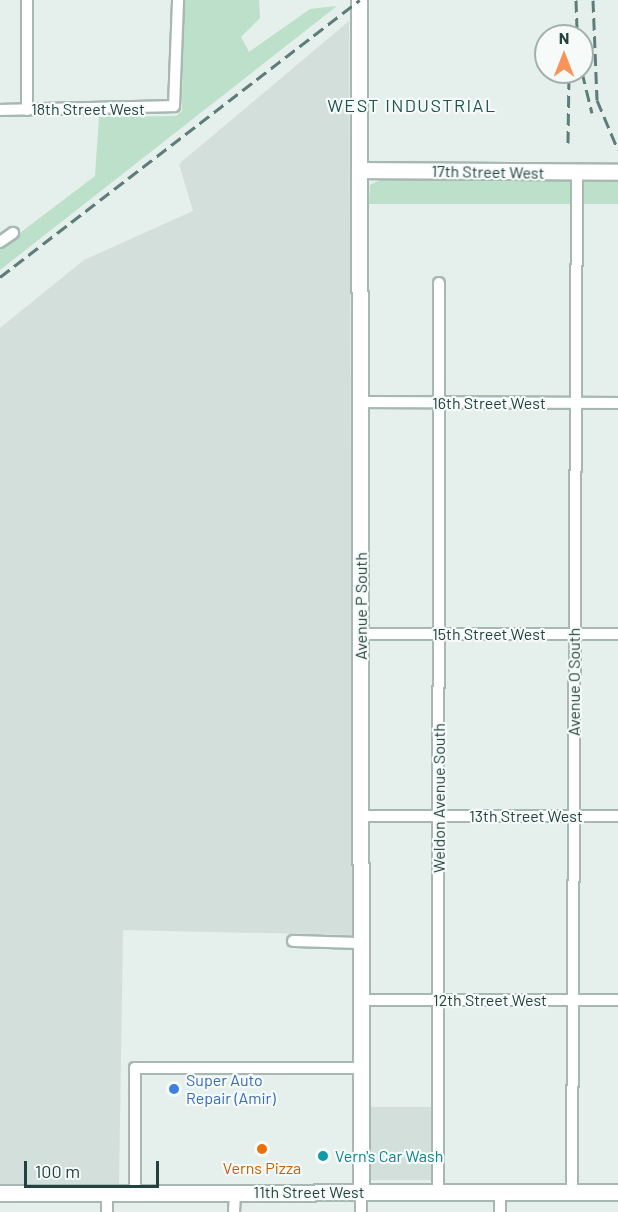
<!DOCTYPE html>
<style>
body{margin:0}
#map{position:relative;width:618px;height:1212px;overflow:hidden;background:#e5efeb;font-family:Barlow,sans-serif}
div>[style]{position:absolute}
.built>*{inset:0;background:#d3dfdb;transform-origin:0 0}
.green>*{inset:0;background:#bde0cb}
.roads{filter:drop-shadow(2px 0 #a7b8b3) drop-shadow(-2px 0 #a7b8b3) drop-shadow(0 2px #a7b8b3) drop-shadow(0 -2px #a7b8b3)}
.street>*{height:10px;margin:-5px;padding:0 5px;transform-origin:5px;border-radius:5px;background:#fff}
.secondary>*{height:15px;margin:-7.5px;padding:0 7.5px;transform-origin:7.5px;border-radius:7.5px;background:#fff}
.rail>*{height:3px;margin-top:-1.5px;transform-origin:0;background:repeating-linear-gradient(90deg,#5d7d78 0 12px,transparent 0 18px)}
.dots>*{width:16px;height:16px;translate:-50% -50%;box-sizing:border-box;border:3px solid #f6fbf9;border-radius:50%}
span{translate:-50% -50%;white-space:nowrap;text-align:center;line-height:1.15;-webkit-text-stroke:4.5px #f6fbf9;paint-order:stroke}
.street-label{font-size:16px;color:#23423d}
.shop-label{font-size:16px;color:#366cbe}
.left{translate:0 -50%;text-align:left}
.culture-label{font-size:16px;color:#0d838f}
.food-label{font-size:16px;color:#c56008}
.neighbourhood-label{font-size:18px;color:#1d554e;letter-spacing:1.5px}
.north{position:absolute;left:534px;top:24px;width:60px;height:60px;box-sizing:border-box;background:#f6fbf9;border:2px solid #a2b1ae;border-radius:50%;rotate:0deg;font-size:16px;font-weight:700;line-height:24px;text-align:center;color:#23423d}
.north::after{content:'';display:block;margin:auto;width:21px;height:27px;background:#f89359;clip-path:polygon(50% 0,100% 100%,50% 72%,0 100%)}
.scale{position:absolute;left:24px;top:1161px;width:135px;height:27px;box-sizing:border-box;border:3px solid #23423d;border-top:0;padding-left:8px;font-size:18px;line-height:21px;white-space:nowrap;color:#23423d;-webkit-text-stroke:4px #f6fbf9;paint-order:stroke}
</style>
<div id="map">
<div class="built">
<i style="clip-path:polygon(349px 21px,353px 935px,123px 930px,119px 1184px,0 1184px,0 328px,84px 260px,193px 211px,179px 164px)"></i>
<i style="left:368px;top:1107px;width:64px;height:73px"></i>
</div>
<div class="green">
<i style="clip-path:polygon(183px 0,259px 0,260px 18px,241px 37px,249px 52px,310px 9px,337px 6px,0 270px,0 248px,95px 176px,99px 117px,176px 116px,182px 111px)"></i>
<i style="clip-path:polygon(380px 180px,618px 180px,618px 204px,369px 204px,370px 185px)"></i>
</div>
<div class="roads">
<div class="street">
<i style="left:0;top:110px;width:174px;rotate:-1.3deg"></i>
<i style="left:174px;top:106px;width:106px;rotate:-87.8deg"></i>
<i style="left:27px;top:110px;width:110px;rotate:-90deg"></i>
<i style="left:0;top:242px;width:16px;rotate:-35deg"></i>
<i style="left:360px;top:402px;width:258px;rotate:0.2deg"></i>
<i style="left:361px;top:634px;width:257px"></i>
<i style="left:361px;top:816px;width:257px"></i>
<i style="left:293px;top:941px;width:68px;rotate:1.7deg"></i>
<i style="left:361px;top:1000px;width:257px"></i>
<i style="left:572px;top:1191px;width:1019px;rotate:-89.72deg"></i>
<i style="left:438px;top:1192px;width:909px;rotate:-89.94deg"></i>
<i style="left:500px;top:1192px;width:20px;rotate:90deg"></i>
<i style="left:107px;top:1193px;width:19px;rotate:90deg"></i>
<i style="left:135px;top:1193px;width:125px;rotate:-90deg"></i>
<i style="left:135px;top:1068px;width:226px"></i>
<i style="left:234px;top:1212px;width:20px;rotate:-87deg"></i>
<i style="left:361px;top:1212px;width:20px;rotate:-90deg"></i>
</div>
<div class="secondary">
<i style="left:359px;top:0;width:1192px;rotate:89.9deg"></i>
<i style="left:359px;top:170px;width:259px;rotate:0.4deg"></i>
<i style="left:0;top:1193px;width:618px;rotate:-0.09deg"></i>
</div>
</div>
<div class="rail">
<i style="left:576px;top:0;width:36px;rotate:88deg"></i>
<i style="left:593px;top:0;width:100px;rotate:87.7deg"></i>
<i style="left:597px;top:100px;width:54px;rotate:67.2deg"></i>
<i style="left:582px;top:72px;width:42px;rotate:76.3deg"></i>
<i style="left:568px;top:143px;width:71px;rotate:-89.2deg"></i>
<i style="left:0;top:277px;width:454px;rotate:-37.6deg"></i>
</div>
<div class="dots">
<i style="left:174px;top:1089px;background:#3f7fe0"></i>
<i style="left:262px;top:1149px;background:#e8710a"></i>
<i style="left:323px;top:1156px;background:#0f9aa8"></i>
</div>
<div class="street-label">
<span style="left:88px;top:109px">18th Street West</span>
<span style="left:488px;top:172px;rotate:1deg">17th Street West</span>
<span style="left:489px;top:403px">16th Street West</span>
<span style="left:361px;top:606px;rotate:-90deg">Avenue P South</span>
<span style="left:489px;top:634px">15th Street West</span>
<span style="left:574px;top:682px;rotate:-90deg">Avenue O South</span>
<span style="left:439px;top:798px;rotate:-90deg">Weldon Avenue South</span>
<span style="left:526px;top:816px">13th Street West</span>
<span style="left:490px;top:1000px">12th Street West</span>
<span style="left:309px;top:1192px">11th Street West</span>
</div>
<div class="shop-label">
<span class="left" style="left:186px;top:1089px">Super Auto<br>Repair (Amir)</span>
</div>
<div class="culture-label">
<span class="left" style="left:335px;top:1156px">Vern's Car Wash</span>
</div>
<div class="food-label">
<span style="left:262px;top:1168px">Verns Pizza</span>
</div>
<div class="neighbourhood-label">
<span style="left:412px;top:105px">WEST INDUSTRIAL</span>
</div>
<div class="north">N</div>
<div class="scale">100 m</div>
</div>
